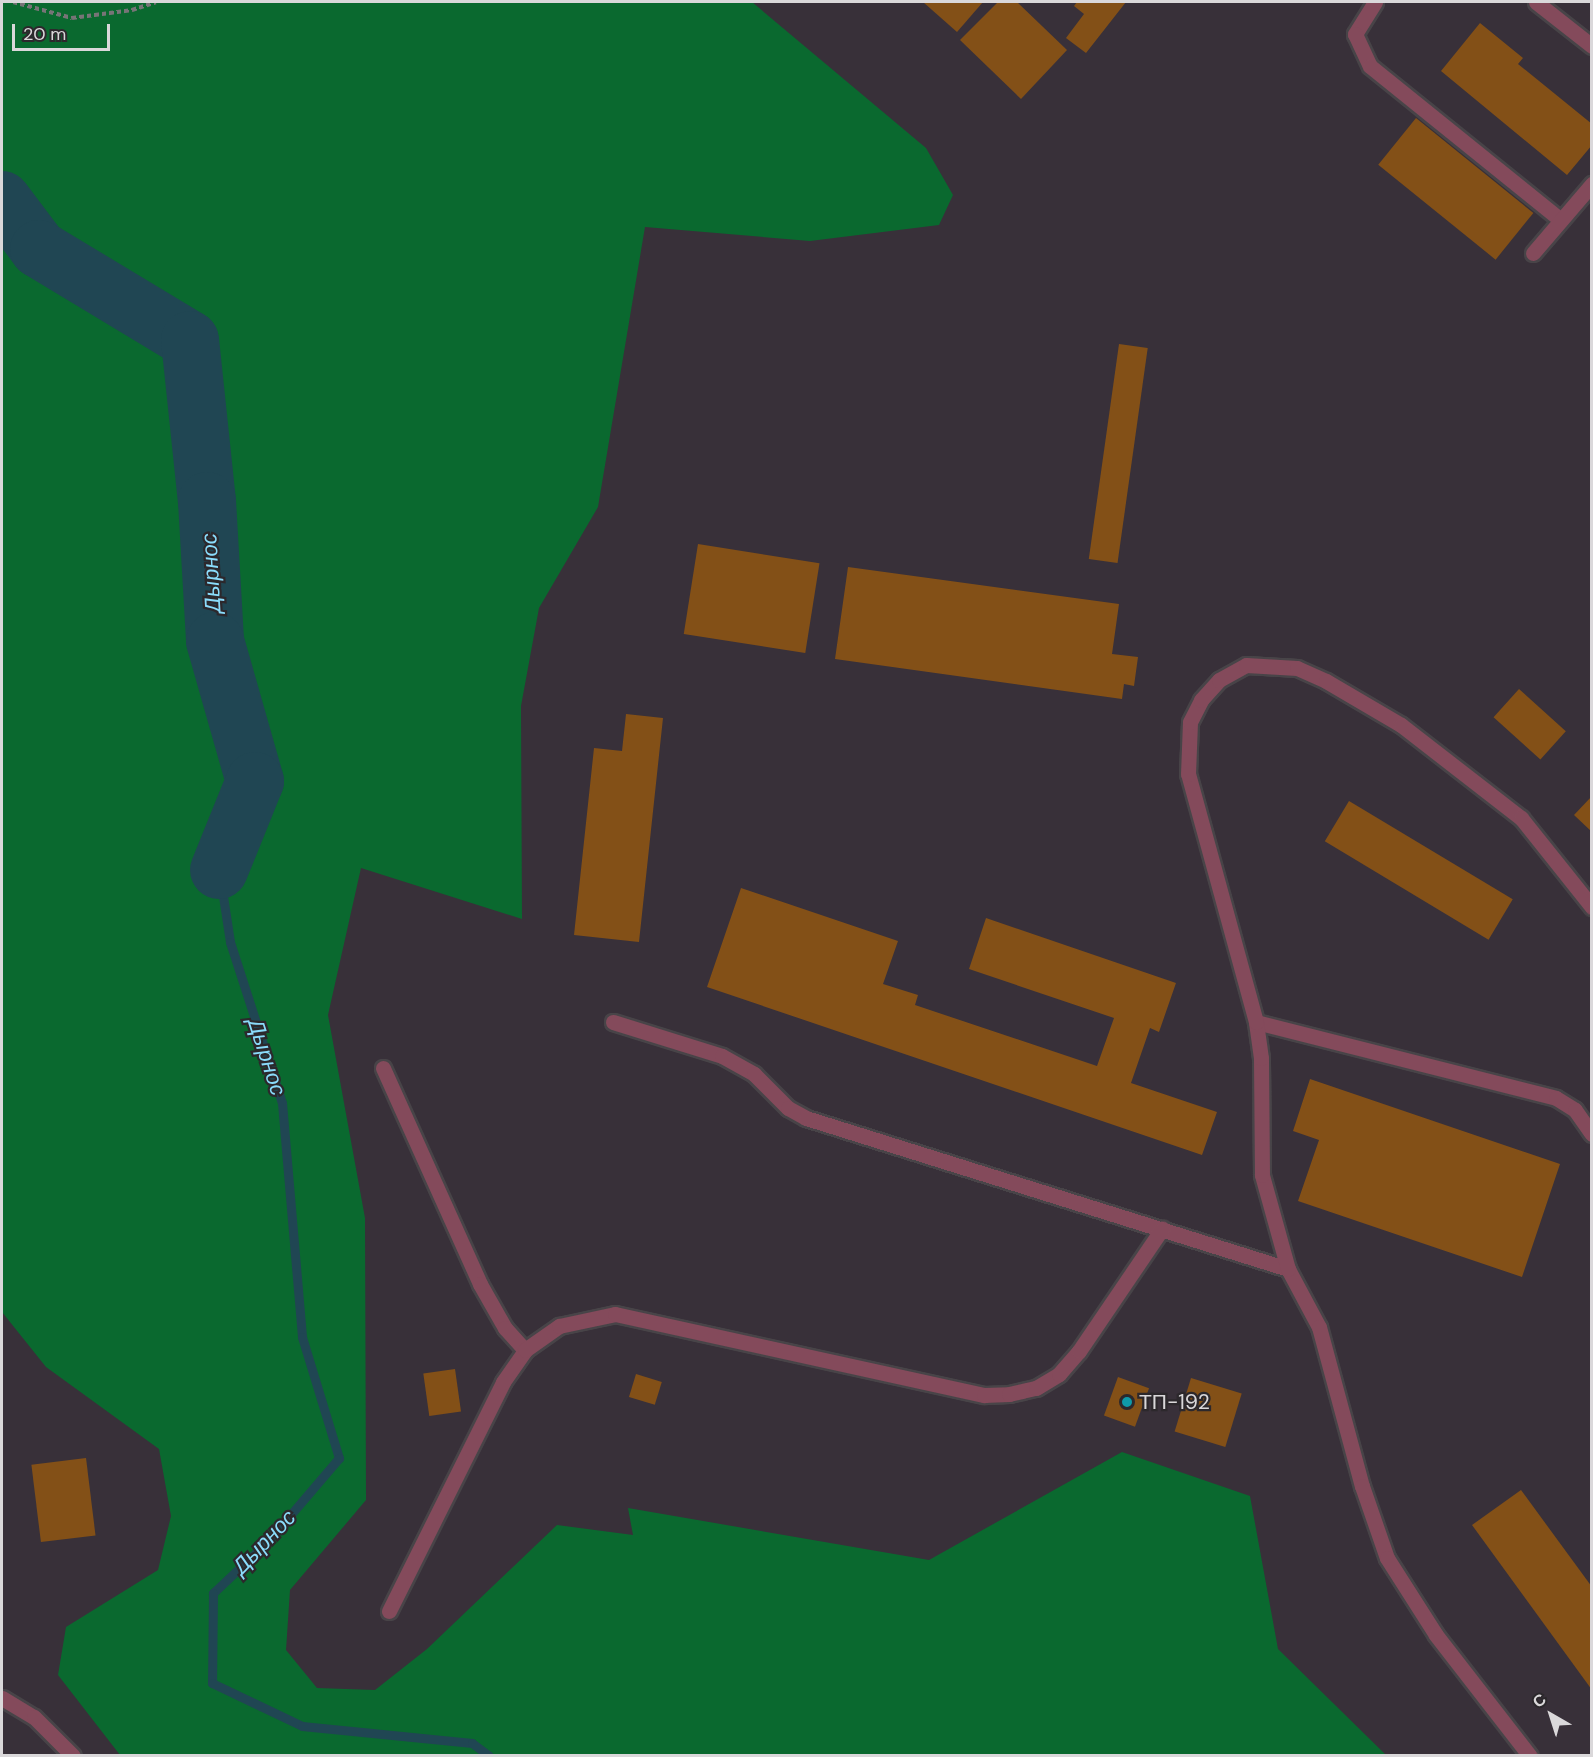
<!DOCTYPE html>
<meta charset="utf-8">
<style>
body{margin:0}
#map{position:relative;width:1593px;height:1757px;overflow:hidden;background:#2c282c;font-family:"DM Sans",sans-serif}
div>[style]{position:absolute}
.built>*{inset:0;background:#383039;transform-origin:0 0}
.forest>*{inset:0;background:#0a692f}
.stream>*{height:9px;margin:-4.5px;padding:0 4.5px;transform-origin:4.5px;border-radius:4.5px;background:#204653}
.river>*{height:58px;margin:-29px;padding:0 29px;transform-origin:29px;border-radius:29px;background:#204653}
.building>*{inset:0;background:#835017;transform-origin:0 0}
.path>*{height:4px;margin-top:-2px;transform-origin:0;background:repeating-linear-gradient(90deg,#777477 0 4.5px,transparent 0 7.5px)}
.roads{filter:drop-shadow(2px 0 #484448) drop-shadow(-2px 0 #484448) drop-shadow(0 2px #484448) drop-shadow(0 -2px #484448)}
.service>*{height:15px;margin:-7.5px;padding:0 7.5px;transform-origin:7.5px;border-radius:7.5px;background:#844a5b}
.dots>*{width:16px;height:16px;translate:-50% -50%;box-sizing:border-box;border:3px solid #2c282c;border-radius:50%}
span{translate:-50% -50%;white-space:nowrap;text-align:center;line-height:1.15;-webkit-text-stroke:4.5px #2c282c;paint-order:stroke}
.poi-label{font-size:21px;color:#dad8da}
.left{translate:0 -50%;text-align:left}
.water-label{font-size:22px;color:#8adcfb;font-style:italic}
.frame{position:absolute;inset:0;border:3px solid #dad8da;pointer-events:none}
.north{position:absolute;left:1521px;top:1685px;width:60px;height:60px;-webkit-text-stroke:4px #2c282c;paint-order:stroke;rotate:321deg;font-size:16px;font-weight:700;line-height:24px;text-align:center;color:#dad8da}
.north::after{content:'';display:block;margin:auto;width:21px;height:27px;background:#dad8da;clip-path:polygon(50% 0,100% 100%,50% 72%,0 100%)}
.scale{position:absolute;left:12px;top:24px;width:98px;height:27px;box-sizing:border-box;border:3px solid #dad8da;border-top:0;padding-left:8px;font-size:18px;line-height:21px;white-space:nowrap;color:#dad8da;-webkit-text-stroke:4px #2c282c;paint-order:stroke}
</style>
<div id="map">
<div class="built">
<i style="left:2px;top:2px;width:1589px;height:1754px"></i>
</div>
<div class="forest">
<i style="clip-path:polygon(2px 2px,752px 2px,926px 148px,953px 195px,939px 225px,810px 241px,645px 227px,598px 507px,539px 608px,521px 706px,522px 919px,361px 868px,328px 1015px,365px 1218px,366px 1500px,290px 1590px,286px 1650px,317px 1688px,375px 1690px,427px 1649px,557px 1525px,633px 1535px,628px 1508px,929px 1560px,1122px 1452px,1250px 1496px,1278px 1649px,1386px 1755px,120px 1755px,58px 1675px,66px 1627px,158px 1570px,171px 1516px,159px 1449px,46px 1367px,2px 1312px)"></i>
</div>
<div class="stream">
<i style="left:219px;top:870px;width:73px;rotate:81.3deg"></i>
<i style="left:230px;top:942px;width:169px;rotate:72.1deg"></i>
<i style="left:282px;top:1103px;width:235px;rotate:85.1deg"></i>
<i style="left:302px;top:1337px;width:127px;rotate:73deg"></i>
<i style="left:339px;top:1458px;width:109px;rotate:130.5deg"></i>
<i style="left:268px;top:1541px;width:76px;rotate:136.6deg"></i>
<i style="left:213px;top:1593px;width:90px;rotate:90.6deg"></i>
<i style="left:212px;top:1683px;width:100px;rotate:25.5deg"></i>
<i style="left:302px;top:1726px;width:171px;rotate:5.7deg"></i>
<i style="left:472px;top:1743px;width:21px;rotate:37deg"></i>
</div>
<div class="river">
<i style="left:2px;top:200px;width:61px;rotate:52.9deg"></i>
<i style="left:39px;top:249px;width:176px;rotate:31.1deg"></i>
<i style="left:190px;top:340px;width:162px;rotate:84deg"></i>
<i style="left:207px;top:501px;width:140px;rotate:86.7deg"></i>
<i style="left:215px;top:641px;width:146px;rotate:74.1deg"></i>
<i style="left:255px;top:781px;width:96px;rotate:112deg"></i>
</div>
<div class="building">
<i style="clip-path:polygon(923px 2px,983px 2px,957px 32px)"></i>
<i style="clip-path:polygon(998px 2px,1017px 2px,1067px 50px,1021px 99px,960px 40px)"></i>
<i style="clip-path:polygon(1077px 2px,1126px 2px,1086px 53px,1066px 38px,1084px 14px,1074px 6px)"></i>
<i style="clip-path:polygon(1480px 23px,1523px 58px,1518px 64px,1592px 124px,1592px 145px,1567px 175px,1441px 71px)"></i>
<i style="left:1416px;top:118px;width:151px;height:60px;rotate:39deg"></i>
<i style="left:1119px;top:344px;width:29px;height:217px;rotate:8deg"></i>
<i style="left:698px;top:544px;width:123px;height:91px;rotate:9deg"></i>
<i style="clip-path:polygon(848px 567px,1119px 604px,1112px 654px,1138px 657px,1134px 686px,1124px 684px,1122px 699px,835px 659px)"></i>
<i style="left:1519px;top:689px;width:63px;height:38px;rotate:42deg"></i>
<i style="clip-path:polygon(626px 714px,663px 718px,639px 942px,574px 935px,594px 748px,622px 751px)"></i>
<i style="clip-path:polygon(1592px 796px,1592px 832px,1574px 815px)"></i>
<i style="left:1349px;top:801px;width:191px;height:47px;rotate:31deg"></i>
<i style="clip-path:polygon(741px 888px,898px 941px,883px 984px,918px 995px,915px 1005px,1097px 1066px,1114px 1018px,969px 969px,986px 918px,1176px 983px,1159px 1032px,1150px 1028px,1131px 1083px,1217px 1112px,1202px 1155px,707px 987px)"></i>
<i style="clip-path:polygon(1310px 1079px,1560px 1164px,1522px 1277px,1298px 1201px,1319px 1140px,1293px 1131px)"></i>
<i style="left:455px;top:1369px;width:43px;height:32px;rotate:82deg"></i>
<i style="left:636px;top:1374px;width:27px;height:24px;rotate:17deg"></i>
<i style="left:1118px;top:1377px;width:33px;height:41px;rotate:20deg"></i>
<i style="left:1191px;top:1378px;width:53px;height:56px;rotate:17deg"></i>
<i style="left:86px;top:1458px;width:78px;height:55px;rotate:83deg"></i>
<i style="clip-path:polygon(1521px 1490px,1592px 1587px,1592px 1690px,1472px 1525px)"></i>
</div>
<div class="path">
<i style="left:13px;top:2px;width:61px;rotate:15.2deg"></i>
<i style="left:72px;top:18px;width:61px;rotate:-7.6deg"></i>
<i style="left:132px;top:10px;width:25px;rotate:-18deg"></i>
</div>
<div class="roads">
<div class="service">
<i style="left:1375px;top:2px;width:38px;rotate:122deg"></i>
<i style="left:1355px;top:34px;width:35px;rotate:65deg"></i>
<i style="left:1370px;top:66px;width:245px;rotate:38.9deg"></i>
<i style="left:1536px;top:2px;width:71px;rotate:38.2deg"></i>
<i style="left:1533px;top:253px;width:91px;rotate:-49.5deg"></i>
<i style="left:613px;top:1022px;width:114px;rotate:17.3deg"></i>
<i style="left:722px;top:1056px;width:37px;rotate:29deg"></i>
<i style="left:754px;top:1074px;width:48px;rotate:45deg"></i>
<i style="left:788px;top:1108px;width:21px;rotate:29deg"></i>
<i style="left:806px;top:1118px;width:505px;rotate:17.39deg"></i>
<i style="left:1288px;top:1269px;width:66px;rotate:61.9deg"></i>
<i style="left:1319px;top:1327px;width:165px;rotate:74.9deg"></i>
<i style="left:1362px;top:1486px;width:76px;rotate:70.9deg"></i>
<i style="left:1387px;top:1558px;width:91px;rotate:57.5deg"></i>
<i style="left:1436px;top:1635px;width:153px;rotate:52.2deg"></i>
<i style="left:1256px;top:1022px;width:309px;rotate:14.2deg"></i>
<i style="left:1556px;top:1098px;width:22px;rotate:32deg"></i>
<i style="left:1575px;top:1110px;width:29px;rotate:55deg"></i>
<i style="left:383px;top:1068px;width:237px;rotate:65.8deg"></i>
<i style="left:480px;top:1284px;width:51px;rotate:60.4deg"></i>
<i style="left:505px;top:1328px;width:30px;rotate:48deg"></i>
<i style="left:1288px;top:1269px;width:98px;rotate:-105.5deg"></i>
<i style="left:1262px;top:1175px;width:117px;rotate:-90.5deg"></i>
<i style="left:1261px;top:1058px;width:36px;rotate:-98deg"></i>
<i style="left:1256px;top:1022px;width:257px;rotate:-105.3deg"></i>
<i style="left:1188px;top:774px;width:52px;rotate:-87.8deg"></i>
<i style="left:1190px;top:722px;width:25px;rotate:-63deg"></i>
<i style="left:1201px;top:700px;width:27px;rotate:-48deg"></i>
<i style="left:1219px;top:680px;width:31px;rotate:-29deg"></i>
<i style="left:1246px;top:665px;width:51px;rotate:3.4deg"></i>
<i style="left:1297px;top:668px;width:32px;rotate:24deg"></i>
<i style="left:1326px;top:681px;width:87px;rotate:30.4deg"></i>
<i style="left:1401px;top:725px;width:152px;rotate:37.8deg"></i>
<i style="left:1521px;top:818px;width:114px;rotate:51.4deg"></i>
<i style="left:389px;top:1611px;width:256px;rotate:-63.5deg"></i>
<i style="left:503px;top:1382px;width:39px;rotate:-55deg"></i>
<i style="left:525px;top:1350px;width:42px;rotate:-35.2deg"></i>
<i style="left:559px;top:1326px;width:57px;rotate:-12.1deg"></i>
<i style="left:615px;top:1314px;width:378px;rotate:12.4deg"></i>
<i style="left:984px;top:1395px;width:25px;rotate:-2deg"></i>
<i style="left:1009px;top:1394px;width:28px;rotate:-13deg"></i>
<i style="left:1036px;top:1388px;width:27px;rotate:-31deg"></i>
<i style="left:1059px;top:1374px;width:30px;rotate:-49deg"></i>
<i style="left:1079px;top:1351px;width:148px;rotate:-55.8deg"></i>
<i style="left:2px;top:1698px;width:37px;rotate:31deg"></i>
<i style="left:34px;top:1717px;width:55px;rotate:45deg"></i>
</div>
</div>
<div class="dots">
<i style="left:1127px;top:1402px;background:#0f9aa8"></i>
</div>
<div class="poi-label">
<span class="left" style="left:1139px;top:1402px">ТП-192</span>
</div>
<div class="water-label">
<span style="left:211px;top:573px;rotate:-93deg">Дырнос</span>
<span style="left:267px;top:1057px;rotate:72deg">Дырнос</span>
<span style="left:264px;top:1542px;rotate:-46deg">Дырнос</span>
</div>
<div class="frame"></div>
<div class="north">С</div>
<div class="scale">20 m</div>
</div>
